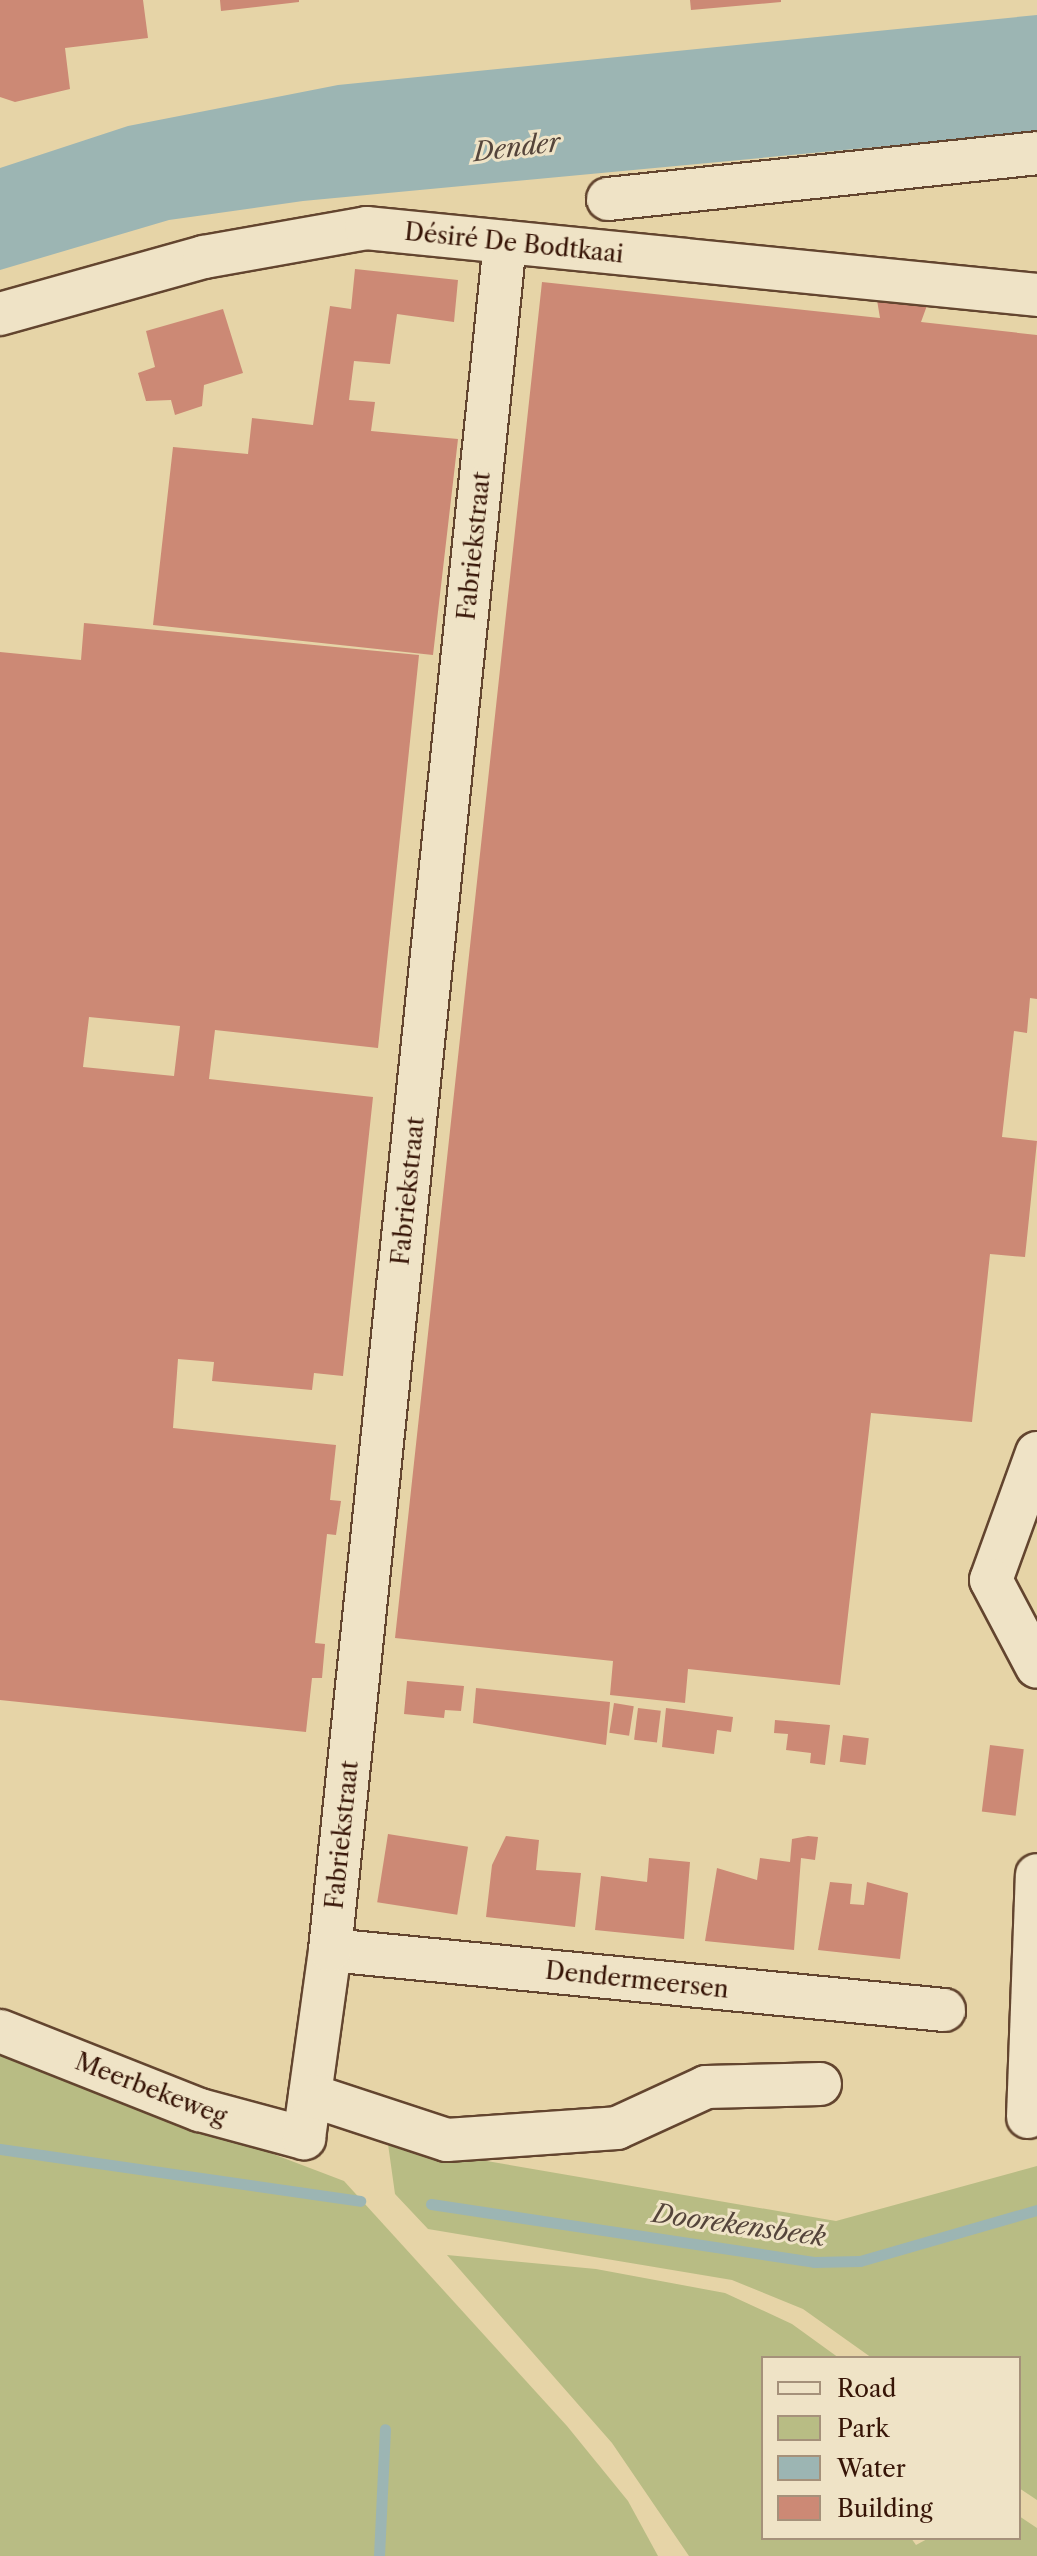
<!DOCTYPE html>
<meta charset="utf-8">
<style>
body{margin:0}
#map{position:relative;width:1037px;height:2556px;overflow:hidden;background:#e6d4a7;font-family:"Libre Caslon Text",serif}
div>[style]{position:absolute}
.green>*{inset:0;background:#b8bc84}
.water>*{inset:0;background:#9cb5b3}
.stream>*{height:11px;margin:-5.5px;padding:0 5.5px;transform-origin:5.5px;border-radius:5.5px;background:#9cb5b3}
.building>*{inset:0;background:#cc8975;transform-origin:0 0}
.roads{filter:drop-shadow(2px 0 #63452f) drop-shadow(-2px 0 #63452f) drop-shadow(0 2px #63452f) drop-shadow(0 -2px #63452f)}
.minor>*{height:42px;margin:-21px;padding:0 21px;transform-origin:21px;border-radius:21px;background:#efe3c6}
span{translate:-50% -50%;white-space:nowrap;text-align:center;line-height:1.15;-webkit-text-stroke:6px #efe3c6;paint-order:stroke}
.street-label{font-size:24px;color:#371507}
.water-label{font-size:26px;color:#55453b;font-style:italic}
.legend{position:absolute;left:761px;top:2356px;width:260px;height:184px;box-sizing:border-box;background:#efe3c6;border:2px solid #a5917a;margin:0;padding:10px 14px;list-style:none;font-size:24px;color:#371507}
.legend li{display:flex;align-items:center;gap:16px;height:40px}
.legend b{width:40px;border:2px solid #a5917a}
</style>
<div id="map">
<div class="green">
<i style="clip-path:polygon(0 2050px,344px 2181px,567px 2426px,628px 2501px,658px 2556px,0 2556px)"></i>
<i style="clip-path:polygon(388px 2144px,836px 2221px,1037px 2166px,1037px 2500px,1019px 2488px,1019px 2358px,872px 2358px,803px 2309px,732px 2280px,428px 2229px,395px 2194px)"></i>
<i style="clip-path:polygon(447px 2255px,596px 2269px,725px 2293px,792px 2324px,839px 2358px,763px 2358px,763px 2538px,911px 2538px,916px 2545px,929px 2538px,1019px 2538px,1019px 2516px,1037px 2528px,1037px 2556px,689px 2556px,612px 2443px)"></i>
</div>
<div class="water">
<i style="clip-path:polygon(1037px 15px,1037px 132px,303px 201px,169px 220px,0 270px,0 168px,128px 126px,338px 85px)"></i>
</div>
<div class="stream">
<i style="left:0;top:2149px;width:364px;rotate:8.2deg"></i>
<i style="left:431px;top:2204px;width:387px;rotate:8.6deg"></i>
<i style="left:814px;top:2262px;width:46px;rotate:-1.2deg"></i>
<i style="left:860px;top:2261px;width:184px;rotate:-16.1deg"></i>
<i style="left:379px;top:2556px;width:127px;rotate:-87.3deg"></i>
</div>
<div class="building">
<i style="clip-path:polygon(0 0,143px 0,148px 38px,65px 48px,70px 89px,15px 102px,0 97px)"></i>
<i style="clip-path:polygon(220px 0,299px 0,299px 2px,221px 11px)"></i>
<i style="clip-path:polygon(690px 0,781px 0,781px 2px,691px 10px)"></i>
<i style="clip-path:polygon(355px 269px,458px 280px,454px 322px,397px 314px,390px 364px,354px 361px,349px 400px,375px 402px,371px 431px,458px 439px,433px 655px,153px 625px,173px 447px,248px 454px,252px 418px,313px 425px,330px 306px,351px 309px)"></i>
<i style="clip-path:polygon(542px 282px,880px 318px,876px 294px,929px 300px,921px 322px,1037px 335px,1037px 999px,1030px 998px,1027px 1033px,1014px 1031px,1002px 1137px,1037px 1141px,1025px 1257px,990px 1254px,972px 1422px,871px 1413px,840px 1685px,688px 1669px,685px 1703px,610px 1695px,613px 1661px,395px 1638px)"></i>
<i style="clip-path:polygon(223px 309px,243px 373px,204px 385px,202px 406px,175px 415px,171px 400px,146px 401px,138px 373px,155px 367px,146px 331px)"></i>
<i style="clip-path:polygon(evenodd,84px 623px,419px 655px,378px 1048px,215px 1030px,209px 1079px,373px 1097px,343px 1376px,314px 1373px,312px 1390px,212px 1381px,214px 1362px,178px 1359px,173px 1428px,336px 1445px,330px 1500px,341px 1501px,336px 1535px,327px 1534px,315px 1643px,325px 1644px,322px 1678px,312px 1678px,306px 1732px,0 1700px,0 652px,81px 660px,84px 623px,89px 1017px,180px 1026px,174px 1076px,83px 1067px,89px 1017px)"></i>
<i style="clip-path:polygon(407px 1681px,464px 1686px,461px 1711px,445px 1710px,444px 1718px,404px 1714px)"></i>
<i style="clip-path:polygon(476px 1688px,610px 1702px,606px 1745px,473px 1723px)"></i>
<i style="left:614px;top:1703px;width:20px;height:30px;rotate:9deg"></i>
<i style="left:638px;top:1708px;width:23px;height:32px;rotate:7deg"></i>
<i style="clip-path:polygon(666px 1708px,733px 1717px,731px 1732px,717px 1730px,714px 1754px,662px 1747px)"></i>
<i style="clip-path:polygon(775px 1720px,830px 1725px,825px 1765px,810px 1763px,811px 1753px,786px 1750px,788px 1734px,774px 1733px)"></i>
<i style="left:843px;top:1735px;width:26px;height:27px;rotate:7deg"></i>
<i style="left:990px;top:1745px;width:34px;height:67px;rotate:7deg"></i>
<i style="left:388px;top:1834px;width:81px;height:69px;rotate:9deg"></i>
<i style="clip-path:polygon(506px 1836px,539px 1840px,536px 1870px,581px 1873px,575px 1927px,486px 1917px,492px 1865px)"></i>
<i style="clip-path:polygon(808px 1836px,818px 1837px,815px 1860px,801px 1858px,794px 1950px,705px 1941px,717px 1868px,757px 1880px,760px 1858px,790px 1862px,792px 1839px)"></i>
<i style="clip-path:polygon(649px 1858px,690px 1862px,684px 1939px,595px 1930px,601px 1876px,647px 1882px)"></i>
<i style="clip-path:polygon(830px 1882px,852px 1884px,850px 1904px,864px 1905px,867px 1882px,908px 1893px,900px 1959px,818px 1950px)"></i>
</div>
<div class="roads">
<div class="minor">
<i style="left:608px;top:199px;width:431px;rotate:-6.1deg"></i>
<i style="left:0;top:314px;width:212px;rotate:-15.6deg"></i>
<i style="left:204px;top:257px;width:165px;rotate:-10.1deg"></i>
<i style="left:366px;top:228px;width:674px;rotate:5.7deg"></i>
<i style="left:1037px;top:1453px;width:135px;rotate:109.9deg"></i>
<i style="left:991px;top:1580px;width:98px;rotate:62.1deg"></i>
<i style="left:330px;top:1950px;width:617px;rotate:5.58deg"></i>
<i style="left:0;top:2031px;width:215px;rotate:21.6deg"></i>
<i style="left:200px;top:2110px;width:108px;rotate:15.1deg"></i>
<i style="left:304px;top:2138px;width:190px;rotate:-82.1deg"></i>
<i style="left:330px;top:1950px;width:1717px;rotate:-84.15deg"></i>
<i style="left:310px;top:2095px;width:144px;rotate:18.2deg"></i>
<i style="left:447px;top:2140px;width:170px;rotate:-4deg"></i>
<i style="left:617px;top:2128px;width:98px;rotate:-24.7deg"></i>
<i style="left:706px;top:2087px;width:114px;rotate:-1.5deg"></i>
<i style="left:1028px;top:2117px;width:242px;rotate:-87.9deg"></i>
</div>
</div>
<div class="street-label">
<span style="left:514px;top:243px;rotate:6deg">Désiré De Bodtkaai</span>
<span style="left:474px;top:546px;rotate:-84deg">Fabriekstraat</span>
<span style="left:408px;top:1191px;rotate:-84deg">Fabriekstraat</span>
<span style="left:342px;top:1835px;rotate:-84deg">Fabriekstraat</span>
<span style="left:637px;top:1980px;rotate:6deg">Dendermeersen</span>
<span style="left:151px;top:2089px;rotate:21deg">Meerbekeweg</span>
</div>
<div class="water-label">
<span style="left:517px;top:148px;rotate:-7deg">Dender</span>
<span style="left:739px;top:2226px;rotate:8deg">Doorekensbeek</span>
</div>
<ul class="legend">
<li><b style="height:10px;background:#efe3c6"></b>Road</li>
<li><b style="height:22px;background:#b8bc84"></b>Park</li>
<li><b style="height:22px;background:#9cb5b3"></b>Water</li>
<li><b style="height:22px;background:#cc8975"></b>Building</li>
</ul>
</div>
